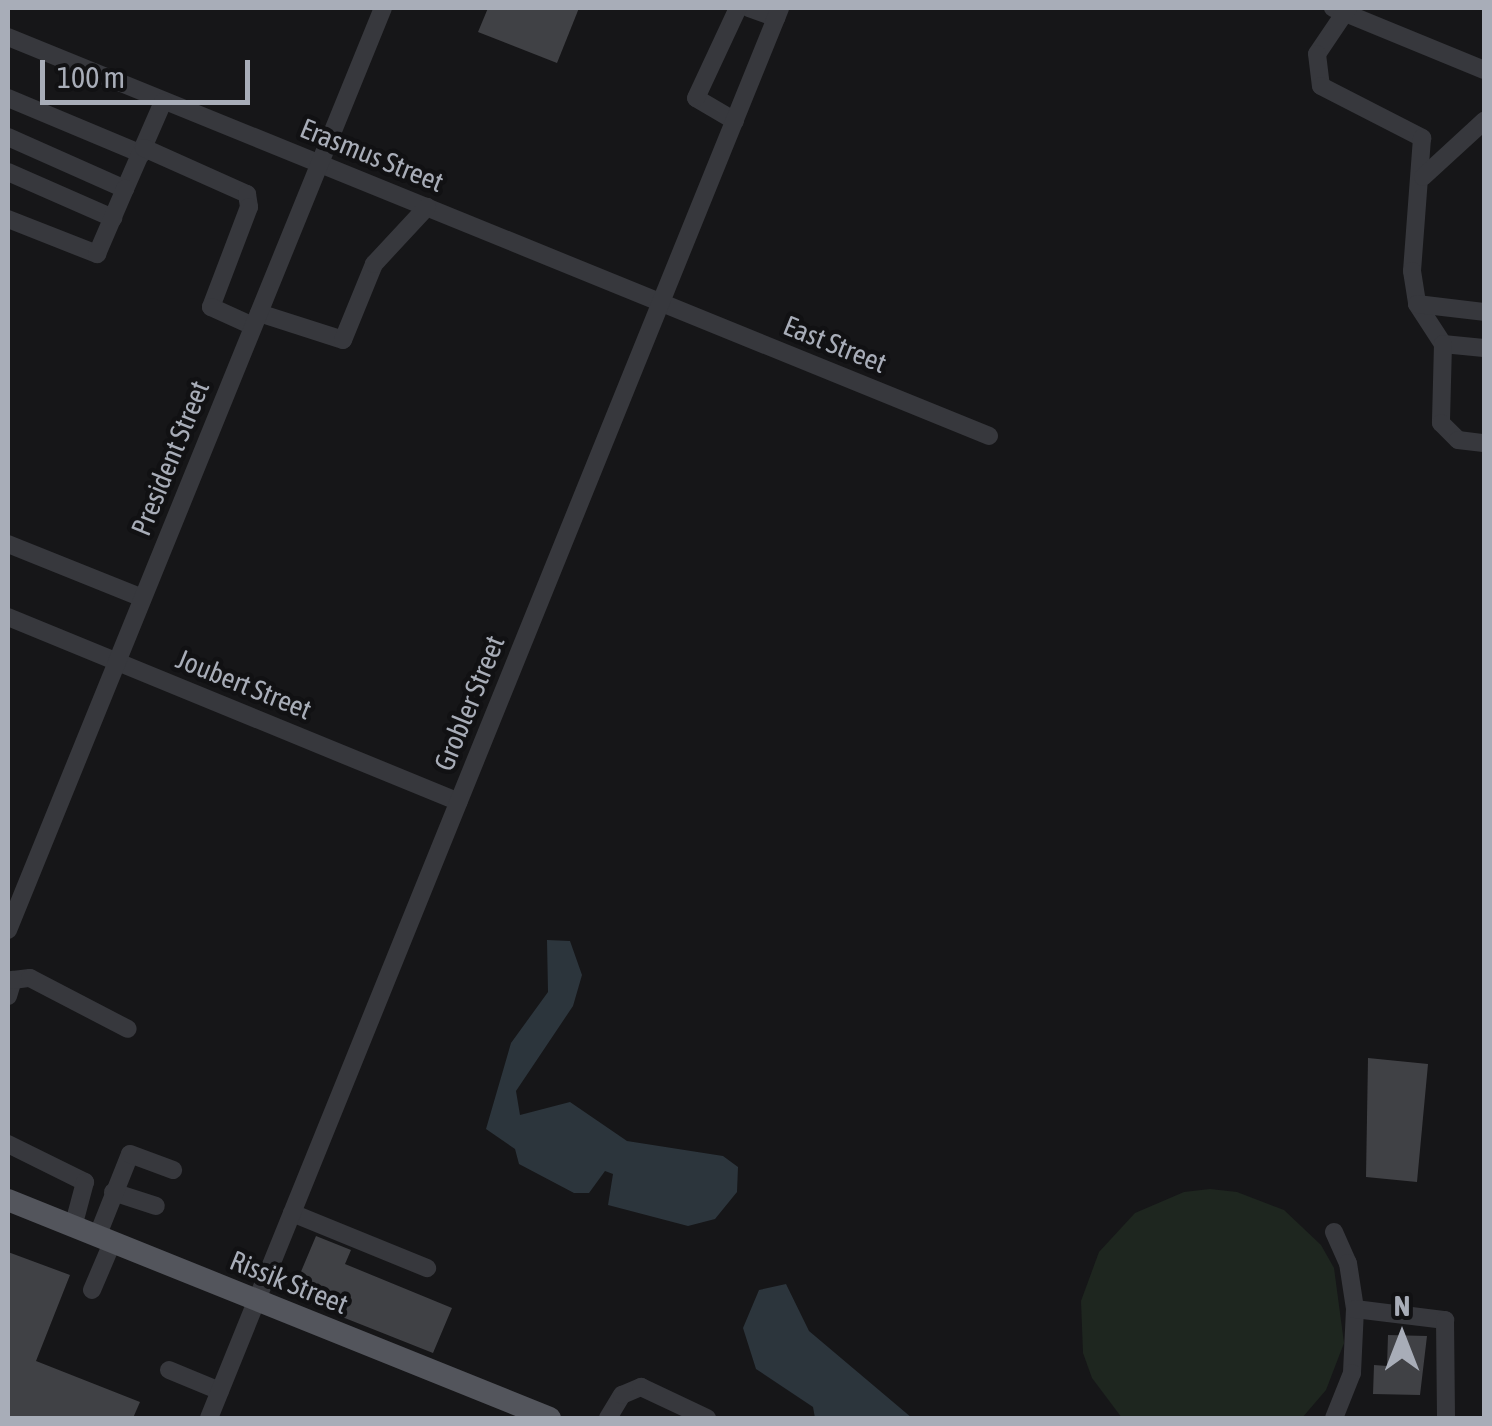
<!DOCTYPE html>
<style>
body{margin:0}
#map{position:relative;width:1492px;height:1426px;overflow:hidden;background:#161618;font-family:"Asap Condensed",sans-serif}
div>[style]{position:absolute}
.green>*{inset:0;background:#1e261f}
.water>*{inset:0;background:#2c353c}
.building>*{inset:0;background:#404145}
.minor>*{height:18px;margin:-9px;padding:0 9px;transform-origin:9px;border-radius:9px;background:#37383d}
.major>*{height:22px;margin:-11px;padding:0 11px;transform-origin:11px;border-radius:11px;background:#53555c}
span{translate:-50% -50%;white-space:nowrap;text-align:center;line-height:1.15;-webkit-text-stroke:9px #111113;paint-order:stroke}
.street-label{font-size:28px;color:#a8adb8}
.frame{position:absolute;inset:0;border:10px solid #a8adb8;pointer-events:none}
.north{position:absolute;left:1352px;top:1286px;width:100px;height:100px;-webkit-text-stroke:8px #111113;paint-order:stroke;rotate:0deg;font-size:28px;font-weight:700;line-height:40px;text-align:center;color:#a8adb8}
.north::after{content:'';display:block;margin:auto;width:35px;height:45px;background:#a8adb8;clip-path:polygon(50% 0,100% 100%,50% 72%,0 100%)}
.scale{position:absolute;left:40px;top:60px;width:210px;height:45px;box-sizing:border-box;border:5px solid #a8adb8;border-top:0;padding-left:12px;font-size:30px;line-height:35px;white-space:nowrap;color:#a8adb8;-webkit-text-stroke:8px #111113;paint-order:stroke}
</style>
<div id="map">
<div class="green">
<i style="clip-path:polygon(1210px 1189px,1237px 1192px,1284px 1210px,1321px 1245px,1334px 1268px,1344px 1343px,1326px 1390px,1302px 1418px,1122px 1418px,1092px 1378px,1083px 1353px,1081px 1301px,1099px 1252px,1135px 1213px,1184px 1192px)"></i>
</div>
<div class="water">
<i style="clip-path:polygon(547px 940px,570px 941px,582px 975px,573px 1006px,516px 1091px,520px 1115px,570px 1102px,627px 1141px,723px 1156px,738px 1167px,737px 1192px,715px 1219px,688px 1226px,608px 1205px,613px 1174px,605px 1171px,589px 1193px,574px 1193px,519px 1164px,515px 1149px,486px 1129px,511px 1043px,548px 992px)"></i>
<i style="clip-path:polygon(786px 1284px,809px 1331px,912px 1418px,815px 1418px,813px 1407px,756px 1369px,743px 1328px,759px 1290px)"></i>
</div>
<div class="building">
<i style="clip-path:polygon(488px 8px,579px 8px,557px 63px,478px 32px)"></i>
<i style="clip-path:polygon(1368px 1058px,1428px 1064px,1417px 1182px,1366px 1177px)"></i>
<i style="clip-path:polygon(316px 1236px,351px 1250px,345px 1264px,452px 1308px,433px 1353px,312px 1305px,301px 1291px,300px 1274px)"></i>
<i style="clip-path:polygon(8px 1252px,70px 1275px,36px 1361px,140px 1402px,133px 1418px,8px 1418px)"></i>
<i style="clip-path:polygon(1388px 1335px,1427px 1336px,1420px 1395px,1373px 1394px,1374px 1365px,1387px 1366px)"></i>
</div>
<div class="minor">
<i style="left:749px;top:8px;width:29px;rotate:20deg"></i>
<i style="left:1333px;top:8px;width:163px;rotate:22.3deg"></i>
<i style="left:1348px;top:8px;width:55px;rotate:124deg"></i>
<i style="left:1317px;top:54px;width:32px;rotate:83deg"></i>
<i style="left:1321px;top:86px;width:114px;rotate:27.2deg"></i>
<i style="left:1422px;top:138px;width:133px;rotate:94.3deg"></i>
<i style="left:1412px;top:271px;width:33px;rotate:81deg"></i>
<i style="left:1417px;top:304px;width:48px;rotate:57deg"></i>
<i style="left:1443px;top:344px;width:41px;rotate:5.6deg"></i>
<i style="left:8px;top:37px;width:1059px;rotate:22.13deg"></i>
<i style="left:8px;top:98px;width:145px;rotate:22.7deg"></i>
<i style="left:735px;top:121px;width:45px;rotate:-149.5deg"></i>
<i style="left:696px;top:98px;width:99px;rotate:-65deg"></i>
<i style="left:8px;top:137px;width:128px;rotate:24deg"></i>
<i style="left:125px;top:189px;width:95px;rotate:-66.4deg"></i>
<i style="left:144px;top:148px;width:113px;rotate:24.1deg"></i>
<i style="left:247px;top:194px;width:13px;rotate:81deg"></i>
<i style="left:249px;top:207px;width:107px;rotate:110.8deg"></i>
<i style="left:211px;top:307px;width:46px;rotate:24.3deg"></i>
<i style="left:8px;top:172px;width:115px;rotate:23.7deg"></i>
<i style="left:1423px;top:177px;width:83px;rotate:-42.6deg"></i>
<i style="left:8px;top:219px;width:96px;rotate:21.5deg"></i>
<i style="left:97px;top:254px;width:71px;rotate:-66.7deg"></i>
<i style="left:1417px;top:304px;width:67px;rotate:6.8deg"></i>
<i style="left:259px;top:313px;width:88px;rotate:17.8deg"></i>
<i style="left:343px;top:340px;width:82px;rotate:-67.8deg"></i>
<i style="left:374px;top:264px;width:78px;rotate:-47.1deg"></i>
<i style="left:1443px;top:344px;width:79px;rotate:91.5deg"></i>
<i style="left:1441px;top:423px;width:24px;rotate:45deg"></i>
<i style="left:1458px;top:440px;width:26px;rotate:7deg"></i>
<i style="left:8px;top:544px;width:144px;rotate:21.9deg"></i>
<i style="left:8px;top:617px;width:487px;rotate:22.3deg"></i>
<i style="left:8px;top:930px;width:995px;rotate:-67.87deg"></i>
<i style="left:8px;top:996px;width:17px;rotate:-73deg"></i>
<i style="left:13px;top:980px;width:17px;rotate:-7deg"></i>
<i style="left:30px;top:978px;width:110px;rotate:27.5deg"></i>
<i style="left:8px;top:1144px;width:86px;rotate:26.3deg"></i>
<i style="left:85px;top:1182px;width:47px;rotate:104.9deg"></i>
<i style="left:113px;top:1192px;width:45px;rotate:18deg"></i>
<i style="left:292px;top:1213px;width:146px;rotate:22.2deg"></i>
<i style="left:1334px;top:1232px;width:34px;rotate:66deg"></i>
<i style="left:1348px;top:1263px;width:47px;rotate:81.3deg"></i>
<i style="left:1355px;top:1309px;width:64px;rotate:92.7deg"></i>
<i style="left:1352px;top:1373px;width:48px;rotate:111.8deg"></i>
<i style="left:97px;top:1237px;width:89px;rotate:-68.3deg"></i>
<i style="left:130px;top:1154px;width:46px;rotate:20.4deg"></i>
<i style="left:92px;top:1290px;width:51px;rotate:-66.9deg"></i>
<i style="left:1355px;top:1309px;width:91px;rotate:7deg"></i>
<i style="left:1445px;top:1320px;width:98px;rotate:89.4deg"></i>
<i style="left:169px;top:1370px;width:55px;rotate:22.4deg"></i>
<i style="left:209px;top:1418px;width:1521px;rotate:-67.95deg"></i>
<i style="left:608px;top:1418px;width:27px;rotate:-59deg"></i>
<i style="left:622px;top:1395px;width:21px;rotate:-23deg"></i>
<i style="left:641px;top:1387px;width:73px;rotate:25.2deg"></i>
</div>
<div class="major">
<i style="left:8px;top:1200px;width:584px;rotate:21.91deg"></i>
</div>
<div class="street-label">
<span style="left:372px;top:155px;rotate:22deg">Erasmus Street</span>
<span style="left:835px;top:344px;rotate:22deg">East Street</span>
<span style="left:170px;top:458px;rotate:-68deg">President Street</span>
<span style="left:244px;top:684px;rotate:22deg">Joubert Street</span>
<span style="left:469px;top:703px;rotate:-68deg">Grobler Street</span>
<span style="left:289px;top:1282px;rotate:22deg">Rissik Street</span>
</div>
<div class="frame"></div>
<div class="north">N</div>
<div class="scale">100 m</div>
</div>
